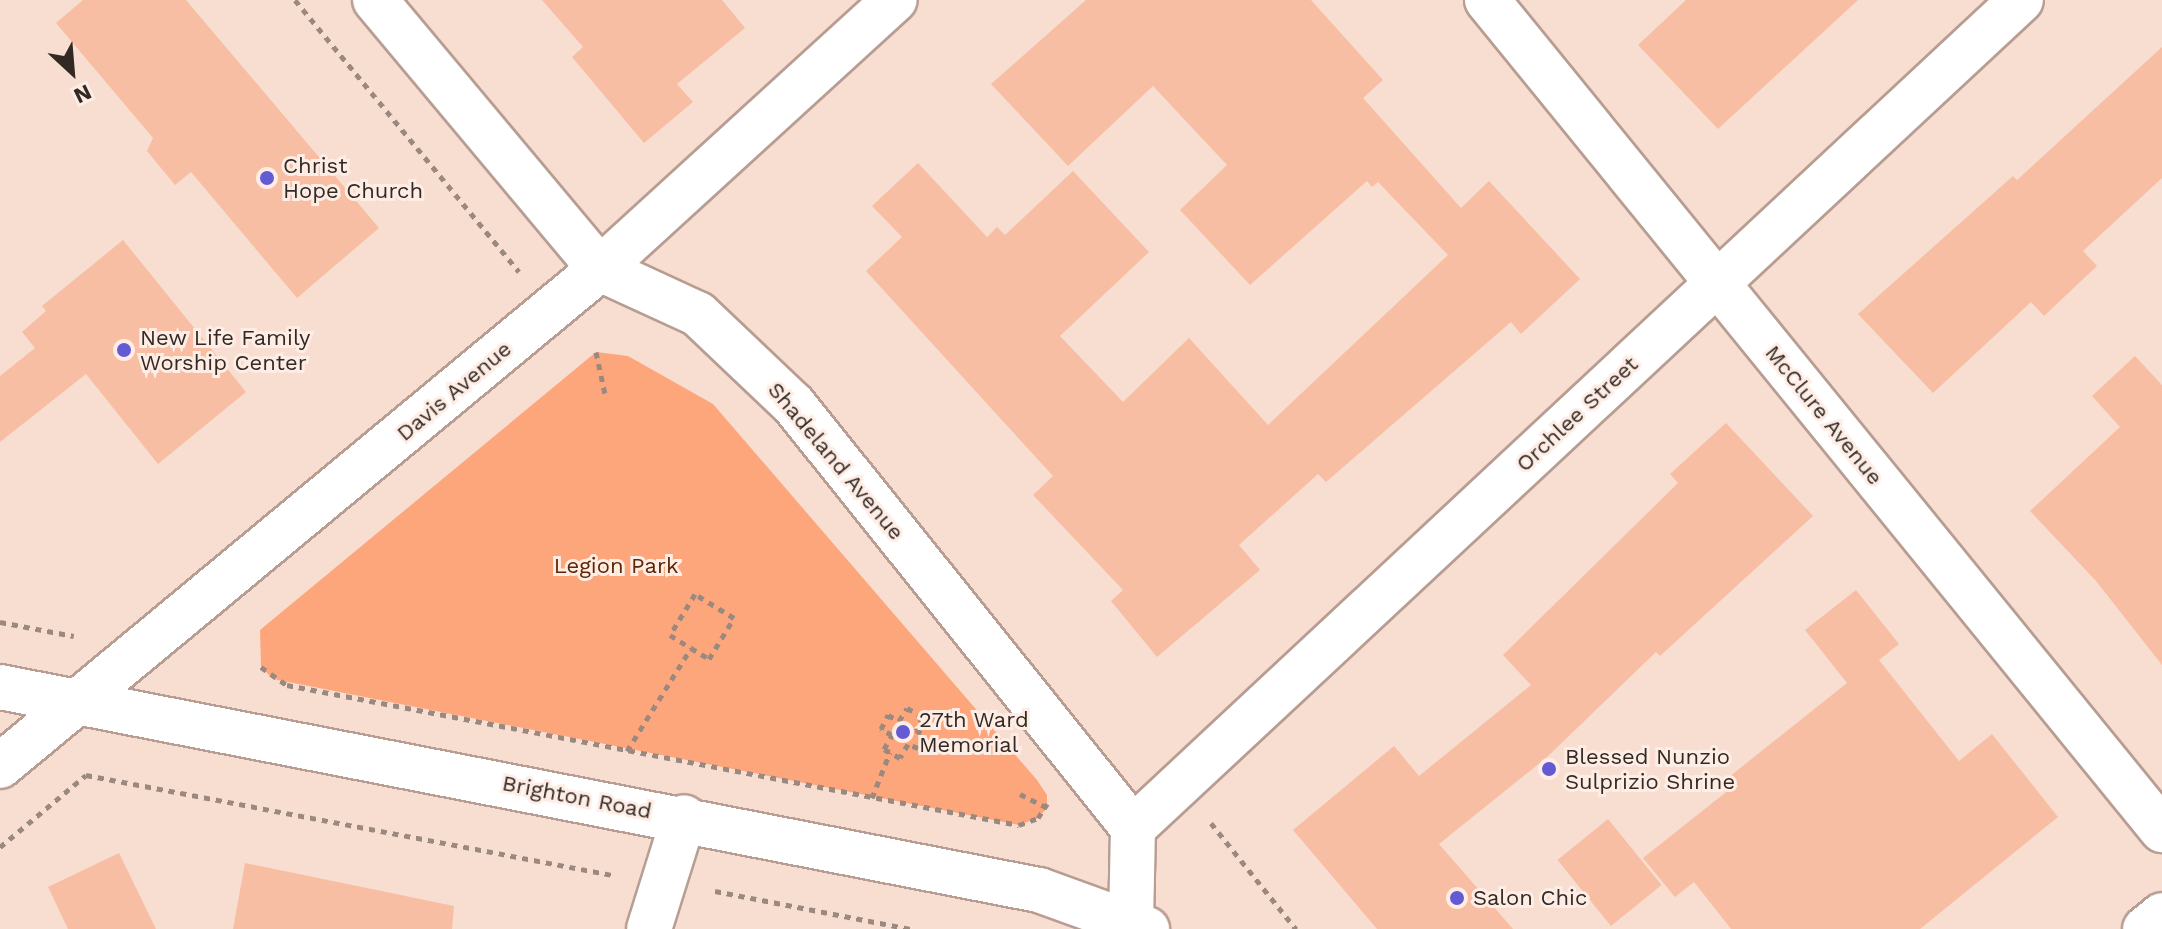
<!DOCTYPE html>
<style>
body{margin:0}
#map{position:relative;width:2162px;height:929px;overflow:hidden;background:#f8ddd1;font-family:"Work Sans",sans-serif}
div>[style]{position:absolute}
.green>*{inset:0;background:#fda67c}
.building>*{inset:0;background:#f8bea3;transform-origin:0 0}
.path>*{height:5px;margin-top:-2.5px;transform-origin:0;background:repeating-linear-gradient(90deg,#9b887f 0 6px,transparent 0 12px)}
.roads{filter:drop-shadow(2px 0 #b79d92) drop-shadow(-2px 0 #b79d92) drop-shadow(0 2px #b79d92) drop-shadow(0 -2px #b79d92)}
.minor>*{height:44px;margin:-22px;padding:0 22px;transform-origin:22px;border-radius:22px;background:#fff}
.dots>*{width:22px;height:22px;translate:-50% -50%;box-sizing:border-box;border:4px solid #feede5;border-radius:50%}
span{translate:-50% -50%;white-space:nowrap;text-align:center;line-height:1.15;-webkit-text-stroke:6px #feede5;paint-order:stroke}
.poi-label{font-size:22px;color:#332924}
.left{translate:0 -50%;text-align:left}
.street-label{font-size:22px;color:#332924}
.park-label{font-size:22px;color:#5f2502}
.north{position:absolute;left:32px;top:32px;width:80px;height:80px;-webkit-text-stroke:6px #feede5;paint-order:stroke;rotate:154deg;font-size:22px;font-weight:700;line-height:32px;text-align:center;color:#332924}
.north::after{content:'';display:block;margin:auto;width:28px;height:36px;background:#332924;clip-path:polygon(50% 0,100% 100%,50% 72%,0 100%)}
</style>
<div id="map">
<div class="green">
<i style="clip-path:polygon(596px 352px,628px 356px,713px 404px,1037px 780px,1047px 795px,1047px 808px,1038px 818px,1019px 825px,273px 679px,261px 667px,260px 630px)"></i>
</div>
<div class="building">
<i style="clip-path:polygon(83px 0,186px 0,379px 228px,297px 298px,191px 172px,175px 185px,147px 151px,153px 138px,56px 23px)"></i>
<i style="clip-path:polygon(542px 0,722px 0,745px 28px,677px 84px,693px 102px,644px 143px,572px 57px,583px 47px)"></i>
<i style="clip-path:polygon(1086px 0,1311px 0,1383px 80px,1363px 98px,1461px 208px,1489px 181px,1580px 279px,1521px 334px,1511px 322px,1326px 482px,1318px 474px,1239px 545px,1260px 570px,1157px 657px,1111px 601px,1123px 590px,1033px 495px,1053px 476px,866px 271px,902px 237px,872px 206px,918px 163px,987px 237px,997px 227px,1005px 235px,1073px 171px,1149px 252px,1060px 336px,1123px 402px,1189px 338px,1268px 425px,1448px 255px,1378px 182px,1372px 187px,1367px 181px,1250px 285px,1180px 210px,1227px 165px,1153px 86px,1068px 166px,991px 84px)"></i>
<i style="clip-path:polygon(1686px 0,1858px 0,1718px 129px,1638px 45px)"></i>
<i style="clip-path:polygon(2162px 47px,2162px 178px,2083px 251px,2097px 266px,2044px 316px,2031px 302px,1933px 393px,1858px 314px,2013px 176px,2017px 180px)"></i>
<i style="clip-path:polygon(123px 240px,246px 392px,158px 464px,86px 374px,0 442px,0 376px,35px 348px,22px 332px,46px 311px,42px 306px)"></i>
<i style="clip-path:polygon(2135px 356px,2162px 385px,2162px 665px,2096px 581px,2030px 511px,2120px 427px,2092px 396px)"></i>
<i style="clip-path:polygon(1726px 423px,1813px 516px,1660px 656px,1656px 652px,1546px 758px,1439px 844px,1513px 929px,1377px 929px,1293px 830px,1394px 746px,1419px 776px,1531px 685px,1503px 655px,1678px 483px,1670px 474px)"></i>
<i style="clip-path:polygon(1856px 590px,1899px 644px,1879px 660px,1959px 761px,1992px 734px,2058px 817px,1920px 929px,1731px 929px,1694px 882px,1675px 897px,1643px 858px,1735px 785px,1729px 777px,1847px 683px,1805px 630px)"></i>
<i style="left:1608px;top:819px;width:85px;height:65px;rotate:51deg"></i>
<i style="clip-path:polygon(119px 853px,156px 929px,68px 929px,48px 887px)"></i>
<i style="clip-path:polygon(245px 863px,454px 906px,452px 929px,233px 929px)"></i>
</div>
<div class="path">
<i style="left:295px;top:0;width:352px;rotate:50.5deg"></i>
<i style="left:596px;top:352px;width:43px;rotate:77.9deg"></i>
<i style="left:0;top:622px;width:75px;rotate:10.7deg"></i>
<i style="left:261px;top:667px;width:32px;rotate:35deg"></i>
<i style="left:287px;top:685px;width:745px;rotate:10.83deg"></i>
<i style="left:1019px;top:825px;width:20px;rotate:-20deg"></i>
<i style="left:1038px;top:818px;width:17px;rotate:-57deg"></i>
<i style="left:907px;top:708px;width:18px;rotate:29deg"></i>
<i style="left:923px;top:717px;width:15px;rotate:118deg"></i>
<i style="left:916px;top:730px;width:9px;rotate:32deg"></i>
<i style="left:924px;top:735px;width:14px;rotate:115deg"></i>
<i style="left:918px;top:748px;width:11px;rotate:-158deg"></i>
<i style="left:908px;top:744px;width:16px;rotate:120deg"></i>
<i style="left:900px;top:758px;width:18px;rotate:-151deg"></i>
<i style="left:884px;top:749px;width:16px;rotate:-60deg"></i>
<i style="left:892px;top:735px;width:13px;rotate:-151deg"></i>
<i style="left:881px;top:729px;width:16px;rotate:-63deg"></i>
<i style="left:888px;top:715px;width:13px;rotate:29deg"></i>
<i style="left:899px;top:721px;width:15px;rotate:-58deg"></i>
<i style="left:627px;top:751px;width:121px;rotate:-58.1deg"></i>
<i style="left:691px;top:648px;width:21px;rotate:31deg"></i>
<i style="left:709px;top:659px;width:48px;rotate:-58.6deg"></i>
<i style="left:734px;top:618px;width:46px;rotate:-148.4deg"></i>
<i style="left:695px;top:594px;width:48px;rotate:121.4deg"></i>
<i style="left:670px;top:635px;width:25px;rotate:32deg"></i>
<i style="left:1020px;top:794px;width:30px;rotate:27deg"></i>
<i style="left:872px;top:798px;width:49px;rotate:-68.6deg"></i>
<i style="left:1211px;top:823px;width:136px;rotate:51.3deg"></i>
<i style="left:0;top:847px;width:112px;rotate:-39.9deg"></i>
<i style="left:86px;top:775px;width:535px;rotate:10.76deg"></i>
<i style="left:715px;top:891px;width:199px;rotate:11deg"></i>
</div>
<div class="roads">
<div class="minor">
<i style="left:375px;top:0;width:351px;rotate:50.1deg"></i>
<i style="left:600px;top:269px;width:108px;rotate:24.7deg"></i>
<i style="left:698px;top:314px;width:131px;rotate:43.5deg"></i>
<i style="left:793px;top:404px;width:543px;rotate:51.27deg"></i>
<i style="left:1133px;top:828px;width:92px;rotate:91.2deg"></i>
<i style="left:1487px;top:0;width:1070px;rotate:50.88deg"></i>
<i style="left:0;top:687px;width:1059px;rotate:11.06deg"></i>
<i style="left:1039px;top:890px;width:115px;rotate:19.9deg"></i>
<i style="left:0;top:766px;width:779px;rotate:-39.64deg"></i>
<i style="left:600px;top:269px;width:399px;rotate:-42.4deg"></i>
<i style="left:1133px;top:828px;width:1214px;rotate:-43deg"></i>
<i style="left:649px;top:929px;width:117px;rotate:-72.6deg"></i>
<i style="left:2145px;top:929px;width:22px;rotate:-39deg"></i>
</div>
</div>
<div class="dots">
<i style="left:267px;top:178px;background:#645ad4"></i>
<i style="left:124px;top:350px;background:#645ad4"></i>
<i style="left:903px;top:732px;background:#645ad4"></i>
<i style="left:1549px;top:769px;background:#645ad4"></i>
<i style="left:1457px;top:898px;background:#645ad4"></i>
</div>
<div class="poi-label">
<span class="left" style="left:283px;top:178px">Christ<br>Hope Church</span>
<span class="left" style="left:140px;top:350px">New Life Family<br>Worship Center</span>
<span class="left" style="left:919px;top:732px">27th Ward<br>Memorial</span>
<span class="left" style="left:1565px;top:769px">Blessed Nunzio<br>Sulprizio Shrine</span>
<span class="left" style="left:1473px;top:898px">Salon Chic</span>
</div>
<div class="street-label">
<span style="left:454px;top:391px;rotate:-40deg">Davis Avenue</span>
<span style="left:1577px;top:414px;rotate:-43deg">Orchlee Street</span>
<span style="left:1824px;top:415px;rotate:51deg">McClure Avenue</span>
<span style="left:836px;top:461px;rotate:50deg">Shadeland Avenue</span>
<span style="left:577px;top:797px;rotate:11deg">Brighton Road</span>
</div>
<div class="park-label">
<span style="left:616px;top:566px">Legion Park</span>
</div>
<div class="north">N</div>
</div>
